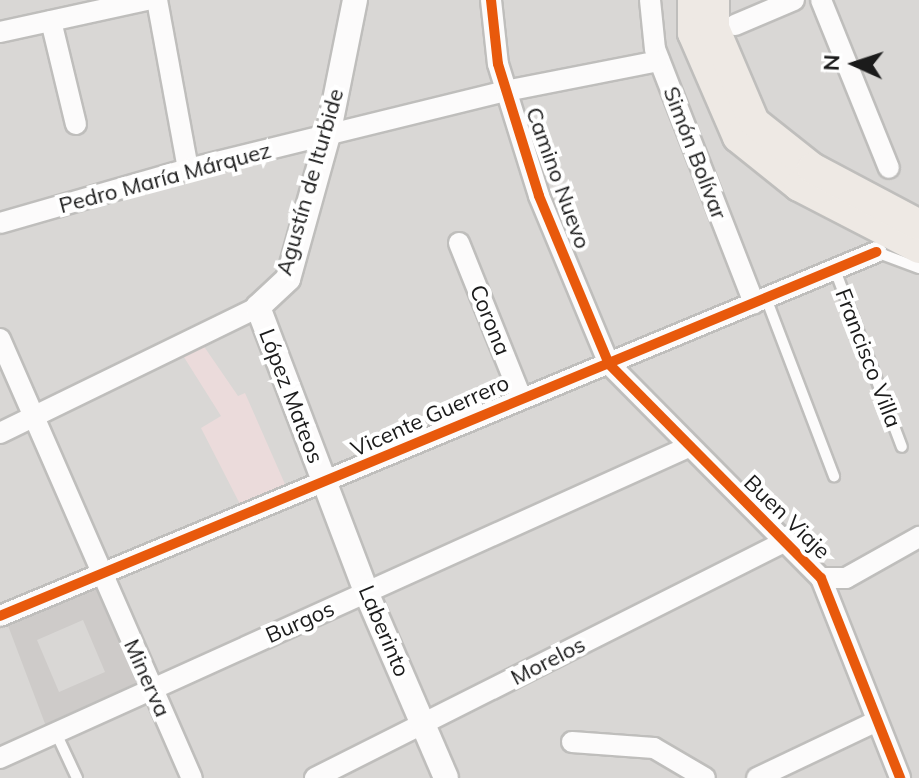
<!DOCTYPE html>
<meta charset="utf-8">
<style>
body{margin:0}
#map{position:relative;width:919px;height:778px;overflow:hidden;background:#eae7e4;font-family:Mulish,sans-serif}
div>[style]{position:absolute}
.residential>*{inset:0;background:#d9d7d5;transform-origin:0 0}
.commercial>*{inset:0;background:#ebdbdb}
.building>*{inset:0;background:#cecbc9}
.roads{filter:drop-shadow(2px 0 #bfbebc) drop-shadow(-2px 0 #bfbebc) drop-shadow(0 2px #bfbebc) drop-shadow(0 -2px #bfbebc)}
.service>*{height:10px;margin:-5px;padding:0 5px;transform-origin:5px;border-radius:5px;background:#fcfbfb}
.minor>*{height:20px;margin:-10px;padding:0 10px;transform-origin:10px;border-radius:10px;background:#fcfbfb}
.tertiary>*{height:24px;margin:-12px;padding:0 12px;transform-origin:12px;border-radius:12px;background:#fcfbfb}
.primary>*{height:30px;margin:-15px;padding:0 15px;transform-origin:15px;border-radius:15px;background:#eee9e4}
.cycleway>*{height:10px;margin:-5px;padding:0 5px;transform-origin:5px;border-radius:5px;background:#e8590c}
span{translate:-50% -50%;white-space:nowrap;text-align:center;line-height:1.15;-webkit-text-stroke:8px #fff;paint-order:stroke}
.street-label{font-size:22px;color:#1b1b1b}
.north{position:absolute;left:815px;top:24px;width:80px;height:80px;-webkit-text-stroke:6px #fff;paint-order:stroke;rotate:273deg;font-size:22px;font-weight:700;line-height:32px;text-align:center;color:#1b1b1b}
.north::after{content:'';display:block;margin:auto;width:28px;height:36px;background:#1b1b1b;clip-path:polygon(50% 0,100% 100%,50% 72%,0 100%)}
</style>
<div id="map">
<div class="residential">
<i style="left:0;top:0;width:919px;height:778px"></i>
</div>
<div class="commercial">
<i style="clip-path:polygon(203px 345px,238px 396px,245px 393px,288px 491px,243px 510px,201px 428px,221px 416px,182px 354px)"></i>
</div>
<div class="building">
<i style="clip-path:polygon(evenodd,98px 585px,139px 686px,47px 729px,7px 623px,98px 585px,83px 620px,105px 672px,59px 692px,37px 640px,83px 620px)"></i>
</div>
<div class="roads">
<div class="service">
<i style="left:876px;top:252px;width:46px;rotate:20.4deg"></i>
<i style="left:835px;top:270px;width:189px;rotate:69.3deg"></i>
<i style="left:766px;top:298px;width:191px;rotate:69.1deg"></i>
<i style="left:56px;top:733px;width:50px;rotate:65deg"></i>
</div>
<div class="minor">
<i style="left:157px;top:0;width:172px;rotate:79.6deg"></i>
<i style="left:491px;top:0;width:64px;rotate:83.8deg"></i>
<i style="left:498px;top:64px;width:138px;rotate:72.7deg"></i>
<i style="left:539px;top:196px;width:182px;rotate:67.4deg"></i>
<i style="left:609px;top:364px;width:301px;rotate:45.3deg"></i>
<i style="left:821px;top:578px;width:215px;rotate:68.4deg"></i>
<i style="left:650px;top:0;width:49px;rotate:84.2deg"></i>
<i style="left:655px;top:49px;width:273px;rotate:68.7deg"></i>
<i style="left:821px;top:0;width:181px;rotate:68deg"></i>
<i style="left:51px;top:21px;width:106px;rotate:76.4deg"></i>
<i style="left:735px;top:25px;width:64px;rotate:-23deg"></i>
<i style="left:0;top:32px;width:150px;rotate:-12.3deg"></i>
<i style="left:0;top:223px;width:196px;rotate:-16deg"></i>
<i style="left:188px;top:169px;width:327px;rotate:-13.8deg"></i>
<i style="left:506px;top:91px;width:156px;rotate:-11.1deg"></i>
<i style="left:459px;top:243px;width:166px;rotate:68.1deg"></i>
<i style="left:0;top:339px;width:479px;rotate:66.4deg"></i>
<i style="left:0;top:433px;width:287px;rotate:-26deg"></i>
<i style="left:821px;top:578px;width:25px"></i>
<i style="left:846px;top:578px;width:84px;rotate:-29.3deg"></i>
<i style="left:0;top:616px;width:949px;rotate:-22.56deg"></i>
<i style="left:572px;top:742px;width:82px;rotate:4.2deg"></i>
<i style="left:654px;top:748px;width:59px;rotate:30.5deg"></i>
<i style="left:0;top:758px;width:755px;rotate:-24.32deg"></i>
<i style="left:315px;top:778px;width:523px;rotate:-26.71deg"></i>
<i style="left:757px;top:778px;width:131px;rotate:-25.4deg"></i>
</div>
<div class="tertiary">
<i style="left:355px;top:0;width:138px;rotate:101.3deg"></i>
<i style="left:328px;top:135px;width:149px;rotate:105.5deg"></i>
<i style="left:288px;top:279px;width:41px;rotate:137deg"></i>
<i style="left:258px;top:307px;width:305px;rotate:69.2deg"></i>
<i style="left:366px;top:592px;width:202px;rotate:66.7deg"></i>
</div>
<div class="primary">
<i style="left:693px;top:0;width:33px;rotate:90deg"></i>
<i style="left:693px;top:33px;width:113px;rotate:66.6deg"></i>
<i style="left:738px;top:137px;width:78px;rotate:38.8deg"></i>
<i style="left:799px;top:186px;width:135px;rotate:27.3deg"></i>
<i style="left:714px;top:0;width:28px;rotate:90deg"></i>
<i style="left:714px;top:28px;width:102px;rotate:66.9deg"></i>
<i style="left:754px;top:122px;width:74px;rotate:38.4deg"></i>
<i style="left:812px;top:168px;width:121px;rotate:28deg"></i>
</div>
</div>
<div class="cycleway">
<i style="left:491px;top:0;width:64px;rotate:83.8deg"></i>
<i style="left:498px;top:64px;width:138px;rotate:72.7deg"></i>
<i style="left:539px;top:196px;width:182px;rotate:67.4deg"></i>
<i style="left:609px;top:364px;width:301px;rotate:45.3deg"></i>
<i style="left:821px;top:578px;width:215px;rotate:68.4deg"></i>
<i style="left:0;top:616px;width:949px;rotate:-22.56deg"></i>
</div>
<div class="street-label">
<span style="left:695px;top:153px;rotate:69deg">Simón Bolívar</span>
<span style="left:165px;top:178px;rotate:-15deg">Pedro María Márquez</span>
<span style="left:558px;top:178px;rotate:70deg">Camino Nuevo</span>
<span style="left:310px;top:182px;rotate:-74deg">Agustín de Iturbide</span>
<span style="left:490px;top:320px;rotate:68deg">Corona</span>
<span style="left:868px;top:358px;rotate:69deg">Francisco Villa</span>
<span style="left:291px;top:396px;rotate:69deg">López Mateos</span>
<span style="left:430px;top:416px;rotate:-24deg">Vicente Guerrero</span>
<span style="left:787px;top:517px;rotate:44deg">Buen Viaje</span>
<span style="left:300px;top:622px;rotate:-24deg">Burgos</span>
<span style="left:384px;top:631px;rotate:67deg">Laberinto</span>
<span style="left:548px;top:661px;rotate:-27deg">Morelos</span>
<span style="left:147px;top:678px;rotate:66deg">Minerva</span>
</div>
<div class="north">N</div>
</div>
